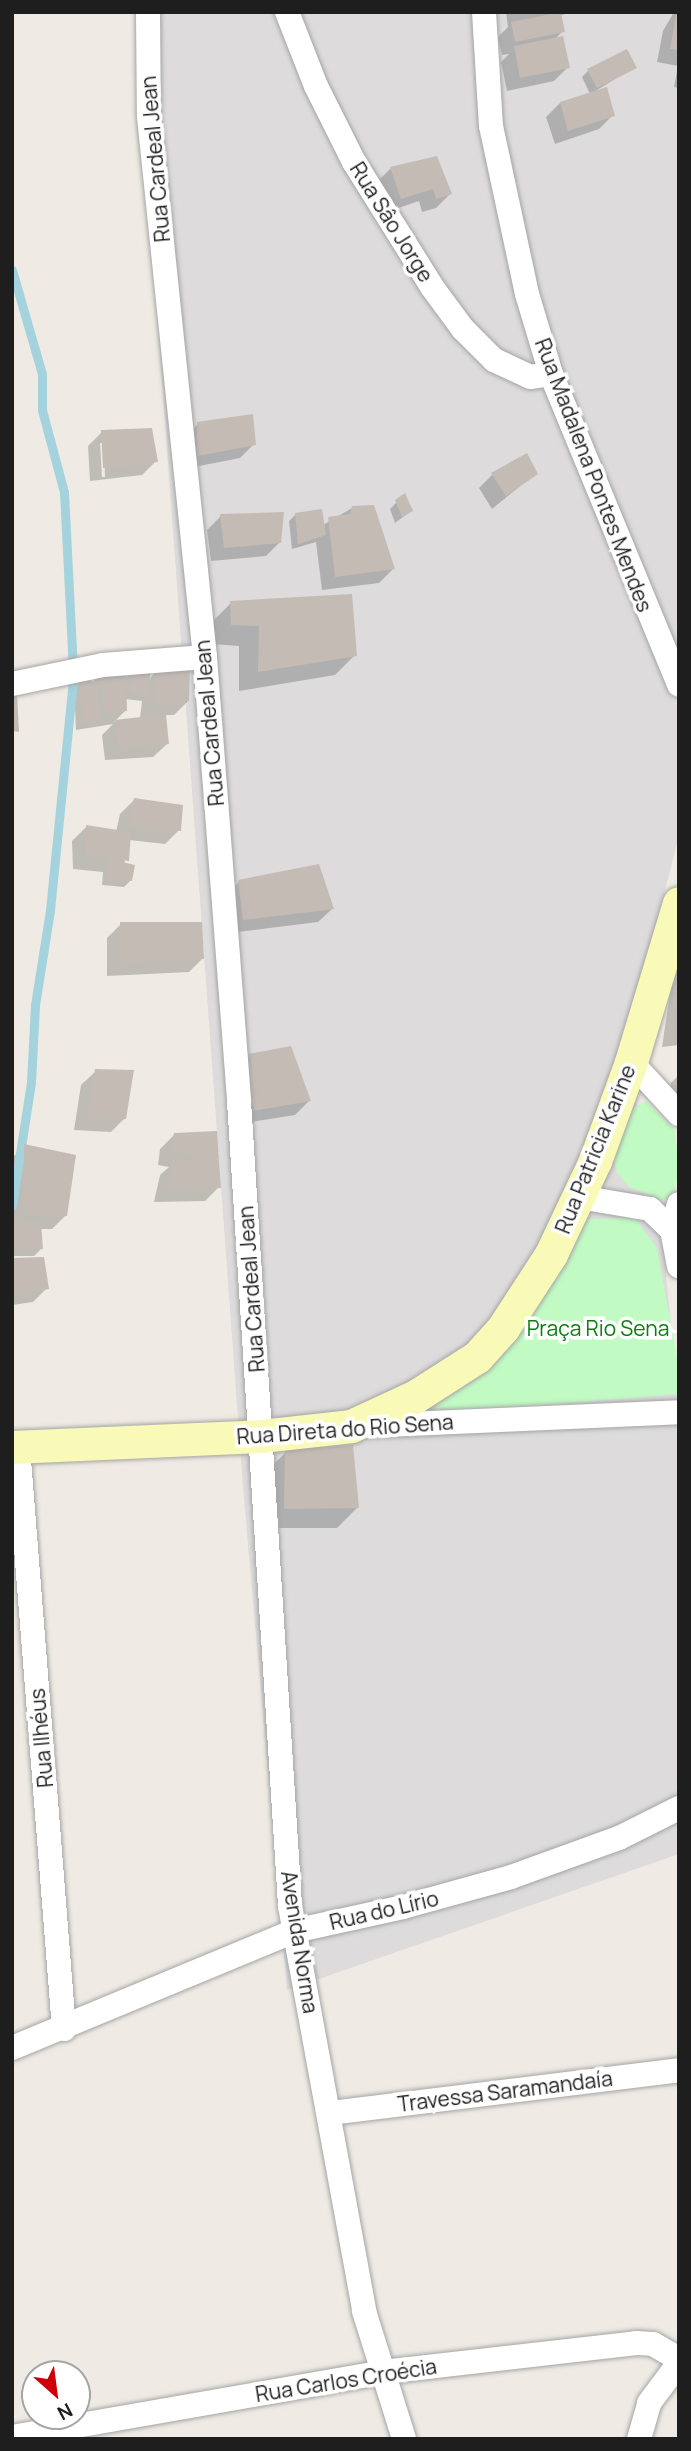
<!DOCTYPE html>
<html>
<head>
<meta charset="utf-8">
<style>
  body { margin:0 }
  #map { position:relative; width:691px; height:2451px; overflow:hidden; background:#efebe4; font-family:Manrope,sans-serif }
  div>[style] { position:absolute }
  [style*='--x'] { left:calc(var(--x)*1px); top:calc(var(--y)*1px); width:calc(var(--w)*1px); rotate:calc(var(--a)*1deg) }
  .residential>* { inset:0; background:#dddbdb }
  .park>* { inset:0; background:#c1fac3 }
  .shadow>* { inset:0; background:#0003 }
  .stream>* { height:9px; margin:-4.5px; padding:0 4.5px; transform-origin:4.5px; border-radius:4.5px; background:#a4d3dd }
  .building>* { inset:0; background:#c4bbb4 }
  .roads { filter:drop-shadow(0 0 2px #a5a5a5) drop-shadow(0 0 2px #a5a5a5) }
  .minor>* { height:24px; margin:-12px; padding:0 12px; transform-origin:12px; border-radius:12px; background:#fff }
  .secondary>* { height:33px; margin:-16.5px; padding:0 16.5px; transform-origin:16.5px; border-radius:16.5px; background:#fafab8 }
  span { translate:-50% -50%; white-space:nowrap; text-align:center; line-height:1.15; -webkit-text-stroke:7px #fff; paint-order:stroke }
  .street-label { font-size:21px; color:#1e1e1e }
  .park-label { font-size:21px; color:#0b7e0f }
  .frame { position:absolute; inset:0; border:14px solid #1e1e1e; pointer-events:none }
  .north { position:absolute; left:21px; top:2360px; width:70px; height:70px; box-sizing:border-box; background:#fff; border:2px solid #a5a5a5; border-radius:50%; rotate:152deg; font-size:19px; font-weight:700; line-height:28px; text-align:center; color:#1e1e1e }
  .north::after { content:''; display:block; margin:auto; width:24px; height:32px; background:#cd0009; clip-path:polygon(50% 0,100% 100%,50% 72%,0 100%) }
</style>
</head>
<body>
<div id="map">
  <div class="residential">
    <div style="clip-path:polygon(141px 12px,679px 12px,679px 836px,622px 1057px,656px 1166px,679px 1414px,679px 1854px,287px 1990px,243px 1487px,137px 40px)"></div>
  </div>
  <div class="park">
    <div style="clip-path:polygon(646px 1101px,675px 1130px,679px 1169px,672px 1204px,629px 1187px,617px 1173px,612px 1149px,628px 1111px)"></div>
    <div style="clip-path:polygon(635px 1218px,657px 1248px,679px 1368px,679px 1394px,436px 1414px,437px 1396px,587px 1219px)"></div>
  </div>
  <div class="shadow">
    <div style="clip-path:polygon(506px 12px,569px 12px,560px 16px,563px 31px,555px 39px,568px 67px,554px 81px,507px 91px,501px 62px,509px 54px,502px 55px,498px 37px,508px 27px)"></div>
    <div style="clip-path:polygon(674px 12px,679px 12px,679px 88px,674px 87px,678px 66px,657px 62px,663px 31px)"></div>
    <div style="clip-path:polygon(635px 67px,597px 90px,613px 115px,599px 129px,555px 144px,546px 117px,560px 103px,590px 94px,582px 77px,588px 71px)"></div>
    <div style="clip-path:polygon(391px 168px,450px 194px,436px 208px,422px 212px,419px 201px,387px 212px,377px 182px)"></div>
    <div style="clip-path:polygon(198px 424px,254px 444px,240px 458px,184px 469px,184px 438px)"></div>
    <div style="clip-path:polygon(evenodd,102px 432px,156px 461px,142px 475px,90px 481px,88px 446px,102px 432px,100px 443px,104px 443px,105px 477px,102px 477px,100px 443px)"></div>
    <div style="clip-path:polygon(536px 473px,492px 509px,479px 488px,493px 474px)"></div>
    <div style="clip-path:polygon(397px 502px,411px 511px,395px 523px,390px 509px)"></div>
    <div style="clip-path:polygon(352px 508px,393px 569px,379px 583px,322px 590px,316px 542px,292px 549px,289px 521px,296px 514px,323px 525px)"></div>
    <div style="clip-path:polygon(221px 516px,280px 542px,266px 556px,211px 561px,207px 530px)"></div>
    <div style="clip-path:polygon(231px 603px,355px 655px,335px 675px,239px 691px,239px 646px,212px 644px,211px 623px)"></div>
    <div style="clip-path:polygon(evenodd,158px 670px,188px 701px,174px 715px,164px 715px,167px 744px,153px 757px,105px 760px,102px 735px,113px 724px,76px 730px,74px 684px,80px 678px,92px 683px,103px 671px,125px 679px,132px 671px,148px 680px,158px 670px,125px 699px,142px 701px,140px 718px,114px 722px,125px 711px,125px 699px)"></div>
    <div style="clip-path:polygon(134px 800px,179px 830px,165px 844px,129px 840px,124px 864px,131px 880px,124px 887px,102px 885px,103px 872px,73px 869px,72px 841px,86px 827px,116px 832px,120px 814px)"></div>
    <div style="clip-path:polygon(239px 882px,332px 909px,318px 922px,230px 933px,225px 896px)"></div>
    <div style="clip-path:polygon(121px 924px,203px 958px,189px 972px,107px 976px,107px 938px)"></div>
    <div style="clip-path:polygon(679px 933px,679px 1045px,662px 1047px)"></div>
    <div style="clip-path:polygon(248px 1056px,309px 1101px,295px 1115px,239px 1124px,234px 1070px)"></div>
    <div style="clip-path:polygon(96px 1071px,125px 1118px,111px 1132px,74px 1130px,81px 1085px)"></div>
    <div style="clip-path:polygon(679px 1075px,679px 1113px,670px 1084px)"></div>
    <div style="clip-path:polygon(215px 1133px,219px 1187px,205px 1201px,154px 1202px,160px 1175px,169px 1167px,158px 1165px,160px 1149px,174px 1135px)"></div>
    <div style="clip-path:polygon(24px 1146px,66px 1215px,52px 1229px,40px 1229px,41px 1249px,34px 1256px,12px 1256px,12px 1158px)"></div>
    <div style="clip-path:polygon(12px 1260px,47px 1288px,33px 1302px,12px 1305px)"></div>
    <div style="clip-path:polygon(286px 1452px,357px 1508px,337px 1528px,265px 1528px,266px 1472px)"></div>
  </div>
  <div class="stream">
    <div style="--x:12;--y:270;--w:108;--a:73.9"></div>
    <div style="--x:42;--y:374;--w:36;--a:90"></div>
    <div style="--x:42;--y:410;--w:85;--a:75"></div>
    <div style="--x:64;--y:492;--w:178;--a:87.1"></div>
    <div style="--x:12;--y:1205;--w:124;--a:-81.2"></div>
    <div style="--x:31;--y:1082;--w:77;--a:-87"></div>
    <div style="--x:35;--y:1005;--w:96;--a:-81"></div>
    <div style="--x:50;--y:910;--w:232;--a:-84.3"></div>
  </div>
  <div class="building">
    <div style="clip-path:polygon(561px 12px,565px 32px,515px 42px,511px 22px)"></div>
    <div style="clip-path:polygon(676px 15px,679px 16px,679px 50px,670px 49px)"></div>
    <div style="clip-path:polygon(563px 36px,570px 68px,520px 78px,514px 46px)"></div>
    <div style="clip-path:polygon(627px 49px,637px 68px,597px 88px,587px 69px)"></div>
    <div style="clip-path:polygon(607px 87px,615px 116px,568px 131px,560px 102px)"></div>
    <div style="clip-path:polygon(437px 156px,452px 194px,436px 199px,433px 189px,401px 199px,390px 167px)"></div>
    <div style="clip-path:polygon(253px 414px,256px 445px,197px 456px,197px 422px)"></div>
    <div style="clip-path:polygon(152px 428px,158px 462px,103px 468px,101px 430px)"></div>
    <div style="clip-path:polygon(527px 453px,538px 474px,506px 496px,491px 473px)"></div>
    <div style="clip-path:polygon(405px 493px,413px 511px,402px 517px,395px 500px)"></div>
    <div style="clip-path:polygon(374px 505px,395px 569px,335px 577px,328px 517px,350px 514px,352px 506px)"></div>
    <div style="clip-path:polygon(322px 509px,326px 535px,298px 544px,295px 513px)"></div>
    <div style="clip-path:polygon(284px 512px,281px 543px,224px 548px,220px 514px)"></div>
    <div style="clip-path:polygon(352px 594px,357px 656px,258px 672px,259px 626px,231px 625px,230px 601px)"></div>
    <div style="clip-path:polygon(190px 663px,189px 701px,154px 702px,157px 669px)"></div>
    <div style="clip-path:polygon(126px 668px,127px 711px,103px 714px,103px 669px)"></div>
    <div style="clip-path:polygon(151px 668px,148px 694px,130px 693px,132px 669px)"></div>
    <div style="clip-path:polygon(80px 676px,98px 684px,100px 719px,82px 724px)"></div>
    <div style="clip-path:polygon(12px 693px,17px 693px,19px 732px,12px 731px)"></div>
    <div style="clip-path:polygon(166px 714px,169px 744px,119px 747px,115px 720px)"></div>
    <div style="clip-path:polygon(134px 798px,183px 805px,181px 831px,128px 826px)"></div>
    <div style="clip-path:polygon(86px 825px,131px 832px,129px 861px,86px 855px)"></div>
    <div style="clip-path:polygon(109px 859px,135px 865px,132px 881px,108px 879px)"></div>
    <div style="clip-path:polygon(319px 864px,334px 909px,243px 920px,238px 880px)"></div>
    <div style="clip-path:polygon(120px 922px,202px 922px,204px 959px,120px 963px)"></div>
    <div style="clip-path:polygon(291px 1046px,311px 1101px,253px 1111px,248px 1054px)"></div>
    <div style="clip-path:polygon(95px 1069px,134px 1070px,126px 1119px,87px 1116px)"></div>
    <div style="clip-path:polygon(217px 1131px,219px 1160px,171px 1151px,174px 1133px)"></div>
    <div style="clip-path:polygon(24px 1144px,76px 1155px,67px 1216px,23px 1215px)"></div>
    <div style="clip-path:polygon(173px 1160px,219px 1160px,221px 1188px,167px 1189px)"></div>
    <div style="clip-path:polygon(14px 1221px,41px 1222px,43px 1249px,13px 1250px)"></div>
    <div style="clip-path:polygon(44px 1257px,49px 1289px,13px 1294px,12px 1258px)"></div>
    <div style="clip-path:polygon(353px 1445px,359px 1508px,284px 1509px,285px 1450px)"></div>
  </div>
  <div class="roads">
    <div class="minor">
      <div style="--x:148;--y:12;--w:105;--a:89.5"></div>
      <div style="--x:149;--y:117;--w:543;--a:84.08"></div>
      <div style="--x:205;--y:657;--w:445;--a:85.6"></div>
      <div style="--x:239;--y:1101;--w:807;--a:86.37"></div>
      <div style="--x:290;--y:1906;--w:412;--a:79.6"></div>
      <div style="--x:364;--y:2311;--w:134;--a:72.6"></div>
      <div style="--x:287;--y:12;--w:79;--a:68.6"></div>
      <div style="--x:316;--y:86;--w:85;--a:63.4"></div>
      <div style="--x:354;--y:162;--w:147;--a:58"></div>
      <div style="--x:432;--y:287;--w:52;--a:53.6"></div>
      <div style="--x:463;--y:329;--w:44;--a:45"></div>
      <div style="--x:494;--y:360;--w:40;--a:25"></div>
      <div style="--x:530;--y:377;--w:21;--a:-8"></div>
      <div style="--x:484;--y:12;--w:114;--a:86.5"></div>
      <div style="--x:491;--y:126;--w:172;--a:77.9"></div>
      <div style="--x:527;--y:294;--w:84;--a:73.3"></div>
      <div style="--x:551;--y:374;--w:336;--a:67.6"></div>
      <div style="--x:12;--y:684;--w:93;--a:-11.8"></div>
      <div style="--x:103;--y:665;--w:102;--a:-4.5"></div>
      <div style="--x:631;--y:1062;--w:71;--a:47.3"></div>
      <div style="--x:579;--y:1197;--w:72;--a:9.6"></div>
      <div style="--x:650;--y:1209;--w:30;--a:44"></div>
      <div style="--x:672;--y:1230;--w:37;--a:79"></div>
      <div style="--x:672;--y:1230;--w:27;--a:-75"></div>
      <div style="--x:362;--y:1426;--w:317;--a:-2.5"></div>
      <div style="--x:18;--y:1447;--w:584;--a:85.48"></div>
      <div style="--x:12;--y:2048;--w:305;--a:-22.5"></div>
      <div style="--x:294;--y:1931;--w:112;--a:-12.4"></div>
      <div style="--x:403;--y:1907;--w:112;--a:-15.5"></div>
      <div style="--x:511;--y:1877;--w:115;--a:-19.9"></div>
      <div style="--x:619;--y:1838;--w:67;--a:-26.6"></div>
      <div style="--x:331;--y:2113;--w:351;--a:-7"></div>
      <div style="--x:12;--y:2437;--w:377;--a:-9.9"></div>
      <div style="--x:383;--y:2372;--w:255;--a:-6.5"></div>
      <div style="--x:636;--y:2343;--w:17;--a:3"></div>
      <div style="--x:653;--y:2344;--w:30;--a:30"></div>
      <div style="--x:639;--y:2439;--w:37;--a:-74"></div>
      <div style="--x:649;--y:2403;--w:50;--a:-53.1"></div>
    </div>
    <div class="secondary">
      <div style="--x:12;--y:1447;--w:249;--a:-2.5"></div>
      <div style="--x:261;--y:1436;--w:91;--a:-6.3"></div>
      <div style="--x:351;--y:1426;--w:72;--a:-24.8"></div>
      <div style="--x:416;--y:1396;--w:72;--a:-32.6"></div>
      <div style="--x:477;--y:1357;--w:39;--a:-48"></div>
      <div style="--x:503;--y:1328;--w:88;--a:-57"></div>
      <div style="--x:551;--y:1254;--w:103;--a:-64.7"></div>
      <div style="--x:595;--y:1161;--w:105;--a:-70"></div>
      <div style="--x:631;--y:1062;--w:166;--a:-73.2"></div>
    </div>
  </div>
  <div class="street-label">
    <span style="left:155px;top:159px;rotate:-95deg">Rua Cardeal Jean</span>
    <span style="left:392px;top:222px;rotate:58deg">Rua Sâo Jorge</span>
    <span style="left:594px;top:475px;rotate:69deg">Rua Madalena Pontes Mendes</span>
    <span style="left:209px;top:723px;rotate:-95deg">Rua Cardeal Jean</span>
    <span style="left:595px;top:1149px;rotate:-68deg">Rua Patricia Karine</span>
    <span style="left:251px;top:1289px;rotate:-94deg">Rua Cardeal Jean</span>
    <span style="left:345px;top:1429px;rotate:-4deg">Rua Direta do Rio Sena</span>
    <span style="left:41px;top:1738px;rotate:-95deg">Rua Ilhéus</span>
    <span style="left:384px;top:1910px;rotate:-13deg">Rua do Lírio</span>
    <span style="left:300px;top:1942px;rotate:81deg">Avenida Norma</span>
    <span style="left:505px;top:2091px;rotate:-7deg">Travessa Saramandaía</span>
    <span style="left:346px;top:2380px;rotate:-9deg">Rua Carlos Croécia</span>
  </div>
  <div class="park-label">
    <span style="left:598px;top:1328px">Praça Rio Sena</span>
  </div>
  <div class="frame"></div>
  <div class="north">N</div>
</div>
</body>
</html>
